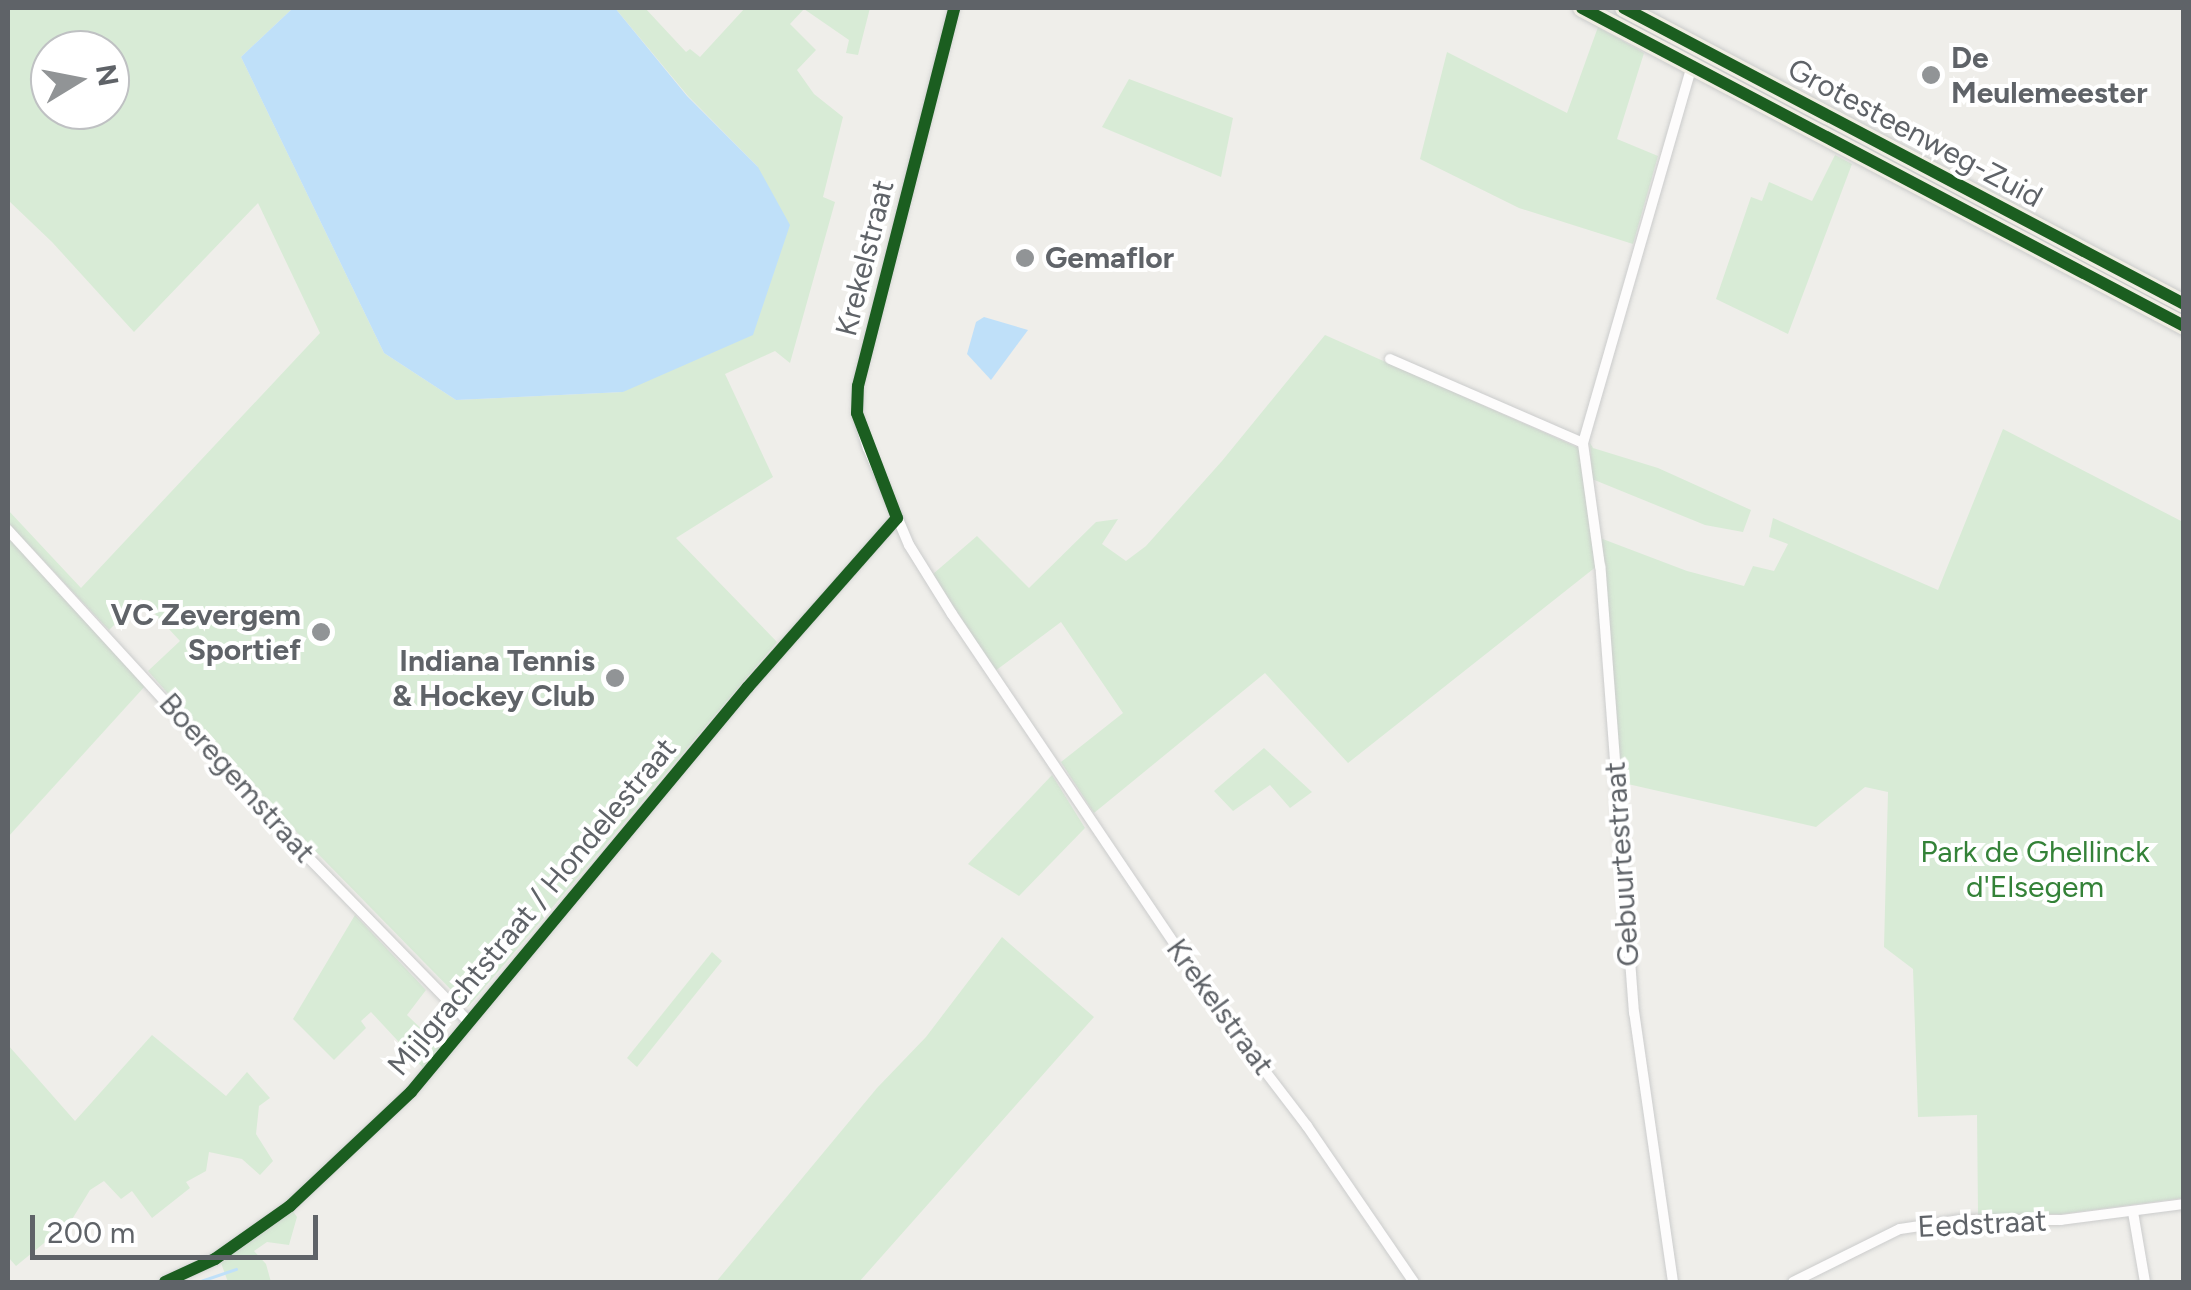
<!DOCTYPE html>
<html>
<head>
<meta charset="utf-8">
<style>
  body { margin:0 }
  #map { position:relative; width:2191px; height:1290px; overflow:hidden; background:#efeeea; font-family:Figtree,sans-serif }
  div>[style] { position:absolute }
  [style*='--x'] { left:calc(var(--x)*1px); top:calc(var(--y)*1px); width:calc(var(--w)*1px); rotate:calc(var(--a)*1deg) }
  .green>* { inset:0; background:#d8ebd6 }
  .water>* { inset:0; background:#bfe0f9 }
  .stream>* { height:2.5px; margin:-1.25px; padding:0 1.25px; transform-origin:1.25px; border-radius:1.25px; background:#bfe0f9 }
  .roads { filter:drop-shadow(0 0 2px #cbcccc) drop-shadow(0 0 2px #cbcccc) }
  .street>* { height:10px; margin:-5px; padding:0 5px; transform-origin:5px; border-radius:5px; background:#fdfcfc }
  .highway>* { height:18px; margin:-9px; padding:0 9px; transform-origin:9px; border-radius:9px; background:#f0ede3 }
  .cycleway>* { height:12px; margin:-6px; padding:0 6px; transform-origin:6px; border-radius:6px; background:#1b5e20 }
  .dots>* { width:28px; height:28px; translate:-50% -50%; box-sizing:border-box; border:5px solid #fff; border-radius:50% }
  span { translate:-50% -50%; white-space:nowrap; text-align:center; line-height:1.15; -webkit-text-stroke:8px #fff; paint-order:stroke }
  .poi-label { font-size:30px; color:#5f6368; font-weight:700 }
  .left { translate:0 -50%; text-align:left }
  .right { translate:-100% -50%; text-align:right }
  .street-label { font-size:30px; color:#5f6368 }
  .park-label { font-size:30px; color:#348238 }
  .frame { position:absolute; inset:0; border:10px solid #5f6368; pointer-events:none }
  .north { position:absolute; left:30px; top:30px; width:100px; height:100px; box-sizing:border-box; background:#fff; border:2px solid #bfc1c3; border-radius:50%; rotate:80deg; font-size:28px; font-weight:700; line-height:40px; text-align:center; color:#5f6368 }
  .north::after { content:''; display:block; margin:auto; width:35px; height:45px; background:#919496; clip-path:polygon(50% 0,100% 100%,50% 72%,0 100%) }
  .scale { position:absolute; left:30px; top:1215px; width:288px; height:45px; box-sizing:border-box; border:5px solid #5f6368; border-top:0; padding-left:12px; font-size:30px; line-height:35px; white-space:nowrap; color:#5f6368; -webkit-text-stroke:8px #fff; paint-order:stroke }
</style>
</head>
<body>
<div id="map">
  <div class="green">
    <div style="clip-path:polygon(evenodd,8px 8px,293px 8px,241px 57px,384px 353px,456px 400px,623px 392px,758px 167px,688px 96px,615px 8px,645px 8px,686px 52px,690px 49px,700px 57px,745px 8px,870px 8px,858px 55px,846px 53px,849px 40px,804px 9px,790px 24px,816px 50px,797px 70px,814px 94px,843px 117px,823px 197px,835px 202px,790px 363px,775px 351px,725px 374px,773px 477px,676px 538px,777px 642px,468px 1007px,233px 767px,148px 671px,180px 641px,141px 599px,109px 630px,8px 523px,8px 510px,81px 588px,320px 333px,258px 203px,134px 332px,52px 242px,8px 200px,8px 8px,50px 50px,110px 50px,110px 110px,50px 110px,50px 50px)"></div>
    <div style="clip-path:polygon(1598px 27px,1644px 53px,1617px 139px,1658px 156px,1633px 244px,1519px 208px,1420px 159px,1447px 52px,1567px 113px)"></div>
    <div style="clip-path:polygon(1129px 79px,1233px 118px,1221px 177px,1102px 127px)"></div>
    <div style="clip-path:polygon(1835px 155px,1852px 164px,1788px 334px,1716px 299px,1751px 197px,1762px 201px,1769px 182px,1812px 201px)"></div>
    <div style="clip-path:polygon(1325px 335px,1581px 449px,1597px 566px,1348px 763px,1265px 673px,1094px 813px,1061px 762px,1123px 713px,1061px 622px,995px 671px,933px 574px,977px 536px,1029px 588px,1096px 522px,1118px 519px,1102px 544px,1126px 561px,1146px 546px,1222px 461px)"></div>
    <div style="clip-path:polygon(2003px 429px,2183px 522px,2183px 1198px,2061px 1214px,1978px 1214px,1977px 1115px,1918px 1117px,1913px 969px,1884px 947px,1888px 792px,1865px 787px,1816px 827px,1619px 782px,1600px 538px,1687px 571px,1744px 586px,1753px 566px,1774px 571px,1788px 544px,1769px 537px,1773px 518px,1938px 590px)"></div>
    <div style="clip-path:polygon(1590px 443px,1593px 448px,1658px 468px,1751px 510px,1743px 532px,1705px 525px,1592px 479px)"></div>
    <div style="clip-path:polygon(8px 537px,146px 685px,8px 837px)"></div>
    <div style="clip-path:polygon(1264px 748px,1312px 792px,1290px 808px,1270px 785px,1233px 811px,1214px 791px)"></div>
    <div style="clip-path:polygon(1052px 775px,1085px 828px,1019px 896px,968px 864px)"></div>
    <div style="clip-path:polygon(355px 915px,426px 990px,407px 1015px,441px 1048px,423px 1068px,371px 1012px,361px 1021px,366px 1028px,334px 1060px,293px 1019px)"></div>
    <div style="clip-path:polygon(1002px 937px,1094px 1017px,859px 1282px,716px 1282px,877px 1088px,926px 1037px)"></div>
    <div style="clip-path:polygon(712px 952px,722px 961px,637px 1067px,627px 1058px)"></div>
    <div style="clip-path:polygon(152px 1035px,226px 1096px,247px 1072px,270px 1098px,259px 1106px,256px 1134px,273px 1161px,260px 1175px,242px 1159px,209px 1152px,206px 1171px,186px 1182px,190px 1188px,152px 1218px,132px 1191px,121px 1199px,104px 1181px,90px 1190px,71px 1221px,16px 1266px,8px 1257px,8px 1045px,75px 1121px)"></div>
    <div style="clip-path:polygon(293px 1211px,297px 1217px,289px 1245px,267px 1242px,254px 1251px,266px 1264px,271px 1282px,228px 1282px,221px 1263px)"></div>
  </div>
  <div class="water">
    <div style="clip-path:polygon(293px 8px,615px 8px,687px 96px,758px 167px,790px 225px,753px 335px,623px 392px,456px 400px,384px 353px,241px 57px)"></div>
    <div style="clip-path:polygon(984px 317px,1028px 330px,991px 380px,967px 354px,976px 322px)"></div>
  </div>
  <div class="stream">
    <div style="--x:198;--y:1282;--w:40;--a:-18.9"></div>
  </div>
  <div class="roads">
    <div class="street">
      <div style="--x:954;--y:8;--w:390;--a:104.3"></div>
      <div style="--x:858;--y:386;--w:27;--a:92"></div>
      <div style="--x:857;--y:413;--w:37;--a:73"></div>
      <div style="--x:868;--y:448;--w:105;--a:67.1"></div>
      <div style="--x:909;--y:545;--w:81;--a:58.1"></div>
      <div style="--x:952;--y:614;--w:495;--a:56"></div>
      <div style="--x:1229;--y:1024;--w:128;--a:52.6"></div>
      <div style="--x:1307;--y:1126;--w:189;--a:55.6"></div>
      <div style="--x:1390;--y:359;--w:210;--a:23.5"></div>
      <div style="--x:8;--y:530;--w:438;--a:47.5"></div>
      <div style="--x:304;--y:853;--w:236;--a:45.7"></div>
      <div style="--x:2133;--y:1212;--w:71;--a:80.3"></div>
      <div style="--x:165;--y:1282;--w:55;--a:-24.7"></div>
      <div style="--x:215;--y:1259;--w:92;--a:-35.2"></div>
      <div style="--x:290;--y:1206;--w:166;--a:-43.3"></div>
      <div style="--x:411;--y:1092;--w:527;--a:-50.24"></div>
      <div style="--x:748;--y:687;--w:225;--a:-48.6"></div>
      <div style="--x:1673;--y:1282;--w:272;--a:-98.2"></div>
      <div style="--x:1634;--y:1013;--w:448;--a:-94.3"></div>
      <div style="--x:1600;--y:566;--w:124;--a:-97.9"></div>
      <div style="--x:1583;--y:443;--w:392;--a:-73.9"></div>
      <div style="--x:1793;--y:1282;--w:119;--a:-26.4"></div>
      <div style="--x:1900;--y:1229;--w:61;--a:-8.5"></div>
      <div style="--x:1960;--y:1220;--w:101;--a:0"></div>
      <div style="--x:2061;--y:1220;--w:124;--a:-7.4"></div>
    </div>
    <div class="highway">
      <div style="--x:1582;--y:8;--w:681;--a:27.84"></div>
      <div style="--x:1624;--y:8;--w:633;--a:27.86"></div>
    </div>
  </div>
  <div class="cycleway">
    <div style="--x:1582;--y:8;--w:681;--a:27.84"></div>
    <div style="--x:1624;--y:8;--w:633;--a:27.86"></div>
    <div style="--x:165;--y:1282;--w:55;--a:-24.7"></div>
    <div style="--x:215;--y:1259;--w:92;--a:-35.2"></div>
    <div style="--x:290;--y:1206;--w:166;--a:-43.3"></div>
    <div style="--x:411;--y:1092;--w:527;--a:-50.24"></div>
    <div style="--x:748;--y:687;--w:225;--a:-48.6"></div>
    <div style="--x:897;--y:518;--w:112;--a:-110.9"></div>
    <div style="--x:857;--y:413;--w:27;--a:-88"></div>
    <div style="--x:858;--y:386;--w:390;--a:-75.7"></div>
  </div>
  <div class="dots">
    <div style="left:1931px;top:75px;background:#919496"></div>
    <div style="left:1025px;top:258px;background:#919496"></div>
    <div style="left:321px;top:632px;background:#919496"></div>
    <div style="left:615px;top:678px;background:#919496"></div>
  </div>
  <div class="poi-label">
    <span class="left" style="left:1951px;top:75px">De<br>Meulemeester</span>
    <span class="left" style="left:1045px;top:258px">Gemaflor</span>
    <span class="right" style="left:301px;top:632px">VC Zevergem<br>Sportief</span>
    <span class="right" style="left:595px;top:678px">Indiana Tennis<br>&amp; Hockey Club</span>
  </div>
  <div class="street-label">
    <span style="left:1915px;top:133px;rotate:28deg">Grotesteenweg-Zuid</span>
    <span style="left:865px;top:258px;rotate:-76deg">Krekelstraat</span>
    <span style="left:237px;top:778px;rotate:48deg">Boeregemstraat</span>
    <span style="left:1622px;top:864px;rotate:-94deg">Gebuurtestraat</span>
    <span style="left:532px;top:907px;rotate:-50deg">Mijlgrachtstraat / Hondelestraat</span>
    <span style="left:1220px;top:1007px;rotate:54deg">Krekelstraat</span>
    <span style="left:1982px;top:1224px;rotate:-3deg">Eedstraat</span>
  </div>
  <div class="park-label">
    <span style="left:2035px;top:869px">Park de Ghellinck<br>d'Elsegem</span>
  </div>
  <div class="frame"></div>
  <div class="north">N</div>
  <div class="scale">200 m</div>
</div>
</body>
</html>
